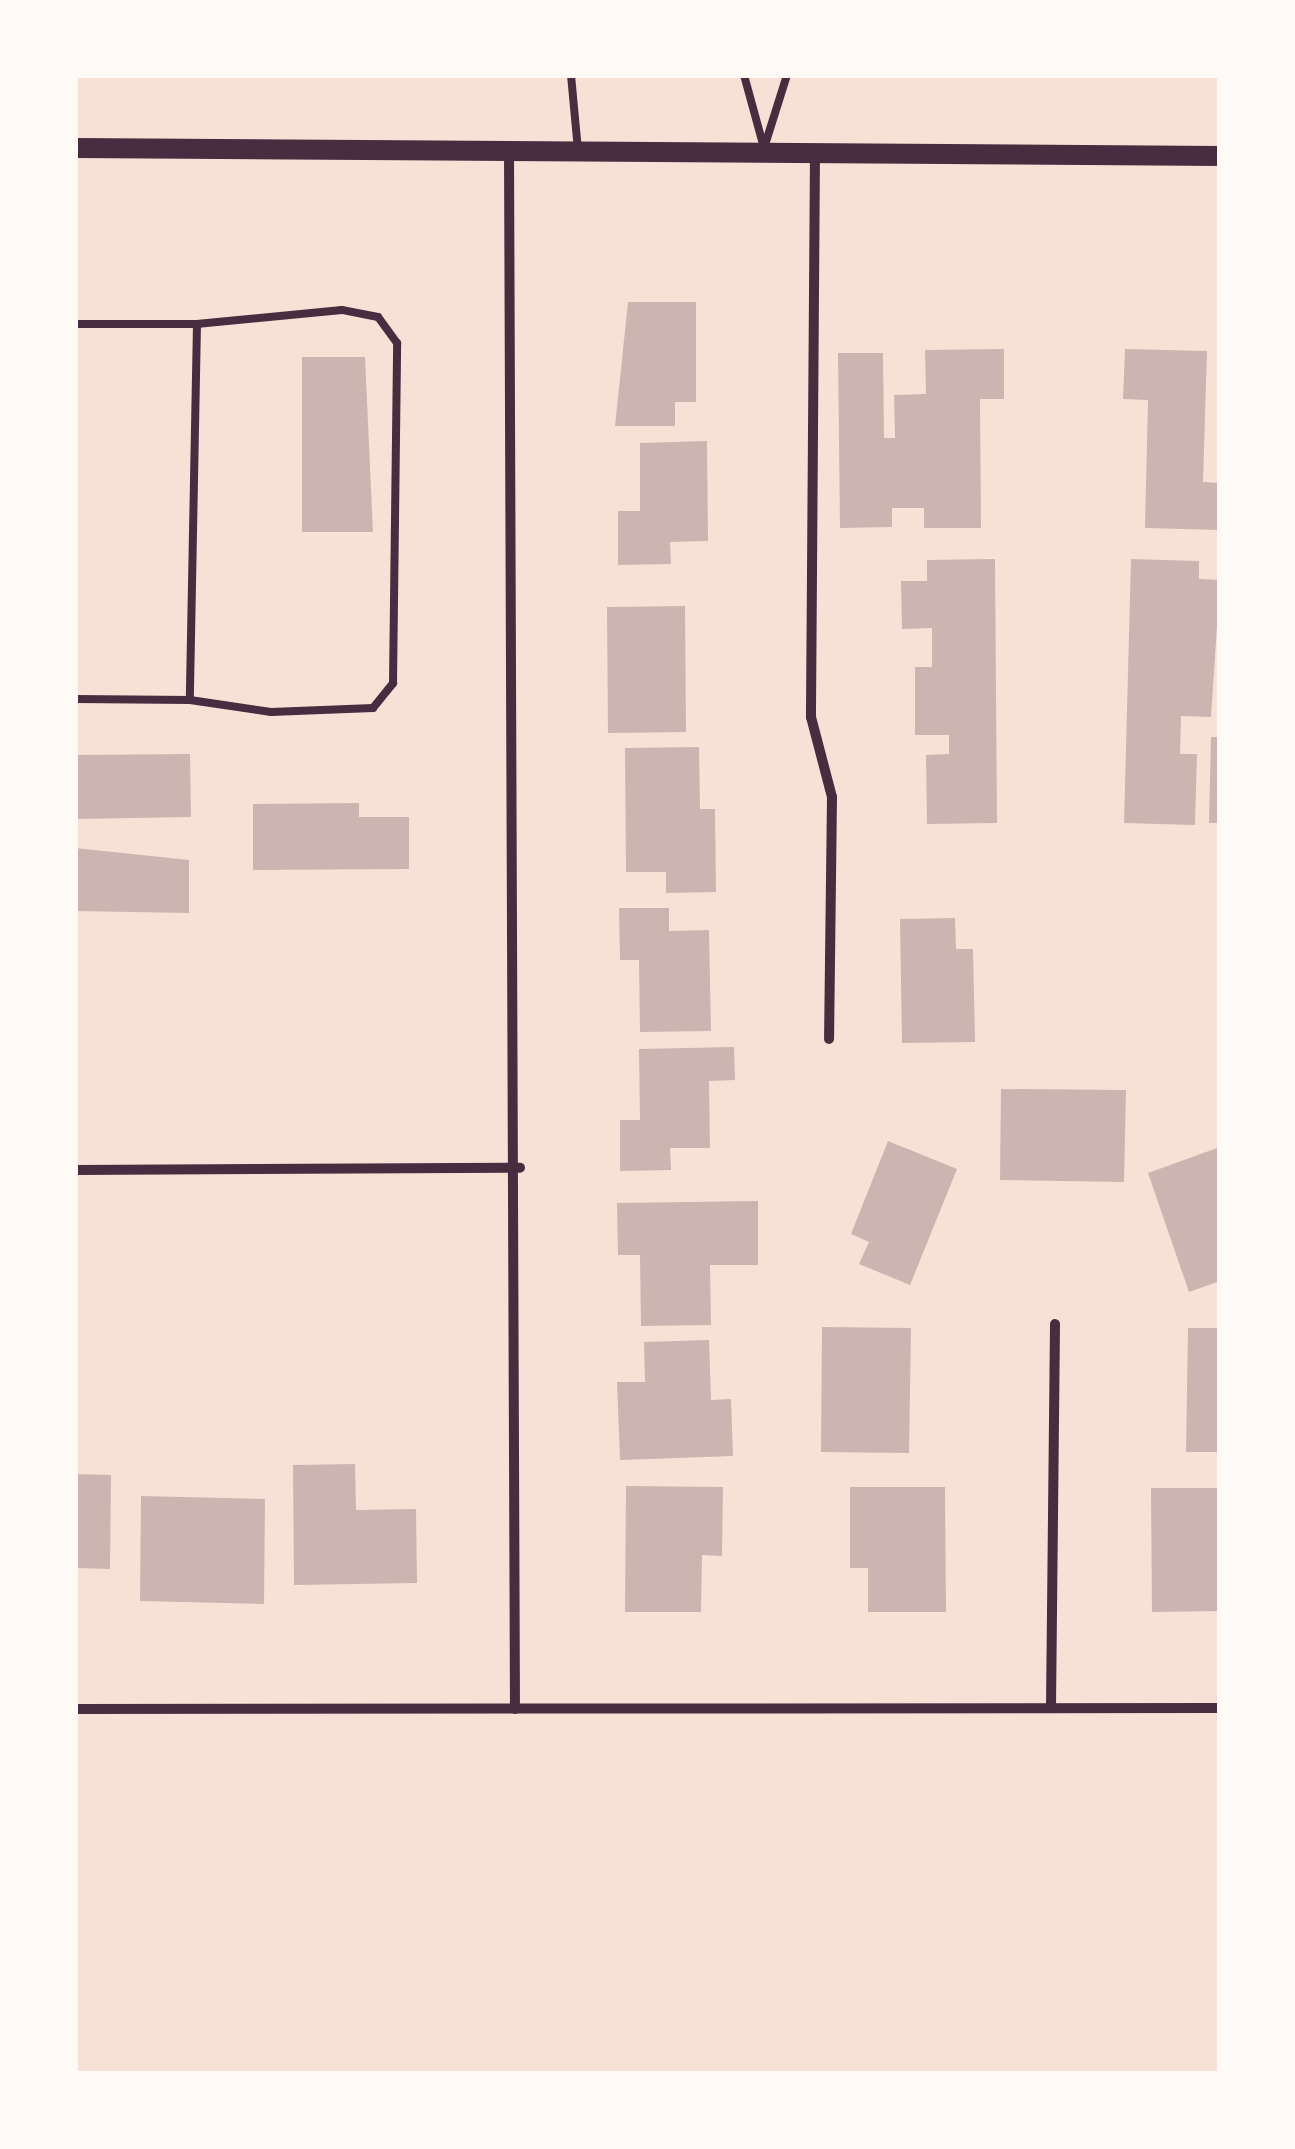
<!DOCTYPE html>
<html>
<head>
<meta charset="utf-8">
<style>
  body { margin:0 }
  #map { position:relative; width:1295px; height:2149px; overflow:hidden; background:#f7e1d7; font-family:Ubuntu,sans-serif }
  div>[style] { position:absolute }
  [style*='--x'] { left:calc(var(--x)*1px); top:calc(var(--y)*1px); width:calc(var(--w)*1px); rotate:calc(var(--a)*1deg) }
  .building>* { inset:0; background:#ccb4b1 }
  .service>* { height:8px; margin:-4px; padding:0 4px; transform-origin:4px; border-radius:4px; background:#4a2c40 }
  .minor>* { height:10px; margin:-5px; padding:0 5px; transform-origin:5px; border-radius:5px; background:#4a2c40 }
  .secondary>* { height:20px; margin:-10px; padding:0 10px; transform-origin:10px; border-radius:10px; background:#4a2c40 }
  span { translate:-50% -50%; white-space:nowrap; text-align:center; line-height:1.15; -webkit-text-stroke:8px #fffaf5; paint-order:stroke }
  .frame { position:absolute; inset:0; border:78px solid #fffaf5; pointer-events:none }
</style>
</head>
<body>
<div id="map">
  <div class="building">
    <div style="clip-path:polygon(628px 302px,696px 302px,696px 402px,675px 402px,675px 426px,615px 426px)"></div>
    <div style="clip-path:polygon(1004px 349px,1004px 399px,980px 399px,981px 528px,924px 528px,924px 508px,892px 508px,892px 527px,840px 528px,838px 353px,883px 353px,884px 438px,895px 438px,894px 395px,926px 394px,925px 350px)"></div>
    <div style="clip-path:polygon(1125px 349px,1207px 351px,1203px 482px,1220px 483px,1220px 530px,1145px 528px,1148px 400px,1123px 399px)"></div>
    <div style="clip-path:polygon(302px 357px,365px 357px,373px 532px,302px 532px)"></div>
    <div style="clip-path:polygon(707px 441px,708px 541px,670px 542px,671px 564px,618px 565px,618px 511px,640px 511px,640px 443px)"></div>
    <div style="clip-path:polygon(995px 559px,997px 823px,927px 824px,926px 755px,949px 754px,949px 735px,915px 735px,915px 667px,932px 667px,932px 628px,902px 629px,901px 581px,927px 581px,927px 560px)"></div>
    <div style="clip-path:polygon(1131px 559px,1199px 561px,1199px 579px,1220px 580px,1211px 717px,1181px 716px,1180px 754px,1197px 754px,1195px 825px,1124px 823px)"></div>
    <div style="clip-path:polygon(685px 606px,686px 732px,608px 733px,607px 607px)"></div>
    <div style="clip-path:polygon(1211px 737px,1220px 737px,1220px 823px,1209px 823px)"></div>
    <div style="clip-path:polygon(699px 747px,700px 809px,715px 809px,716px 892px,666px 893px,666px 872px,626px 872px,625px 748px)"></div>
    <div style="clip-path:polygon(190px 754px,191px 817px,75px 819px,75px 755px)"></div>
    <div style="clip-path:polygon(359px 803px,359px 817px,409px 817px,409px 869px,253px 870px,253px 804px)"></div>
    <div style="clip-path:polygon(75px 848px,189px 860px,189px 913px,75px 911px)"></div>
    <div style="clip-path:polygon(619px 908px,669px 908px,669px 931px,709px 930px,711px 1031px,640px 1032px,639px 960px,620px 960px)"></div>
    <div style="clip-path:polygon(955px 918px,956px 949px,973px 949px,975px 1042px,902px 1043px,900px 919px)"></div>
    <div style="clip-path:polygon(734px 1047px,735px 1080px,709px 1081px,710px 1148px,670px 1148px,671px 1170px,620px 1171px,620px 1120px,640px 1120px,639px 1049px)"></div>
    <div style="clip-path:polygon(1001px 1089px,1126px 1090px,1124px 1182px,1000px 1180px)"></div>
    <div style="clip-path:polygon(888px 1141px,957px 1169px,910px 1285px,859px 1264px,869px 1242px,851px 1234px)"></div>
    <div style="clip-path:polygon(1220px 1147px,1220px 1281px,1189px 1292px,1148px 1173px)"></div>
    <div style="clip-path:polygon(758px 1201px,758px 1265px,710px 1265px,711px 1325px,641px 1326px,640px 1255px,618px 1255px,617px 1203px)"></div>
    <div style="clip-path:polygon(822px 1327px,911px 1328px,909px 1453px,821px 1452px)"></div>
    <div style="clip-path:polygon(1188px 1328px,1220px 1328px,1220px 1452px,1186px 1452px)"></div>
    <div style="clip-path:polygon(709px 1340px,711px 1400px,731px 1399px,733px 1456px,620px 1460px,617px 1382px,645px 1382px,644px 1342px)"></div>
    <div style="clip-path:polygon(355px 1464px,356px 1510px,416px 1509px,417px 1583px,294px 1585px,293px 1465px)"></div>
    <div style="clip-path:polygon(75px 1474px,111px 1475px,110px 1569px,75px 1568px)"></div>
    <div style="clip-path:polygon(626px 1486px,723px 1487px,722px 1556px,702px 1555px,701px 1612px,625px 1612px)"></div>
    <div style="clip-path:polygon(850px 1487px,945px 1487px,946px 1612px,868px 1612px,868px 1568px,850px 1568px)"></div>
    <div style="clip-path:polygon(1151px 1488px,1220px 1488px,1220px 1611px,1152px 1612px)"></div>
    <div style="clip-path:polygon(141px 1496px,265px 1499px,264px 1604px,140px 1601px)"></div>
  </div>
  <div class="service">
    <div style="--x:571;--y:75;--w:75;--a:84.7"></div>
    <div style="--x:744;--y:75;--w:76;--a:74.7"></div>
    <div style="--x:764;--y:148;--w:77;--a:-72.5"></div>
    <div style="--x:75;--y:324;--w:122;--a:0"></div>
    <div style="--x:197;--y:324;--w:376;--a:91.1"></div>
    <div style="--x:190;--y:700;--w:115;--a:-179.5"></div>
    <div style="--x:190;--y:700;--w:82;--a:8.4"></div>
    <div style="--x:271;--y:712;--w:102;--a:-2.2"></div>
    <div style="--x:373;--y:708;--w:32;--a:-51"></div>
    <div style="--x:393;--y:683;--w:340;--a:-89.3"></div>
    <div style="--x:397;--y:343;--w:32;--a:-126"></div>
    <div style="--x:378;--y:317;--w:37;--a:-169"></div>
    <div style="--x:342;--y:310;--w:146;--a:174.5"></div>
  </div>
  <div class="minor">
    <div style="--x:509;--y:151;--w:1558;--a:89.78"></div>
    <div style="--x:815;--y:152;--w:565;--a:90.41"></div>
    <div style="--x:811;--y:717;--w:83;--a:75.3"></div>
    <div style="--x:832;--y:797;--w:242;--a:90.7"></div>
    <div style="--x:75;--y:1170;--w:445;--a:-0.3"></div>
    <div style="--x:1051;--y:1707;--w:383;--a:-89.4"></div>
    <div style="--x:75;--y:1709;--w:1145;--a:-0.05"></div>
  </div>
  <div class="secondary">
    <div style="--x:75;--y:148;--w:1145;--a:0.4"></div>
  </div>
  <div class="frame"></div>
</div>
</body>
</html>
